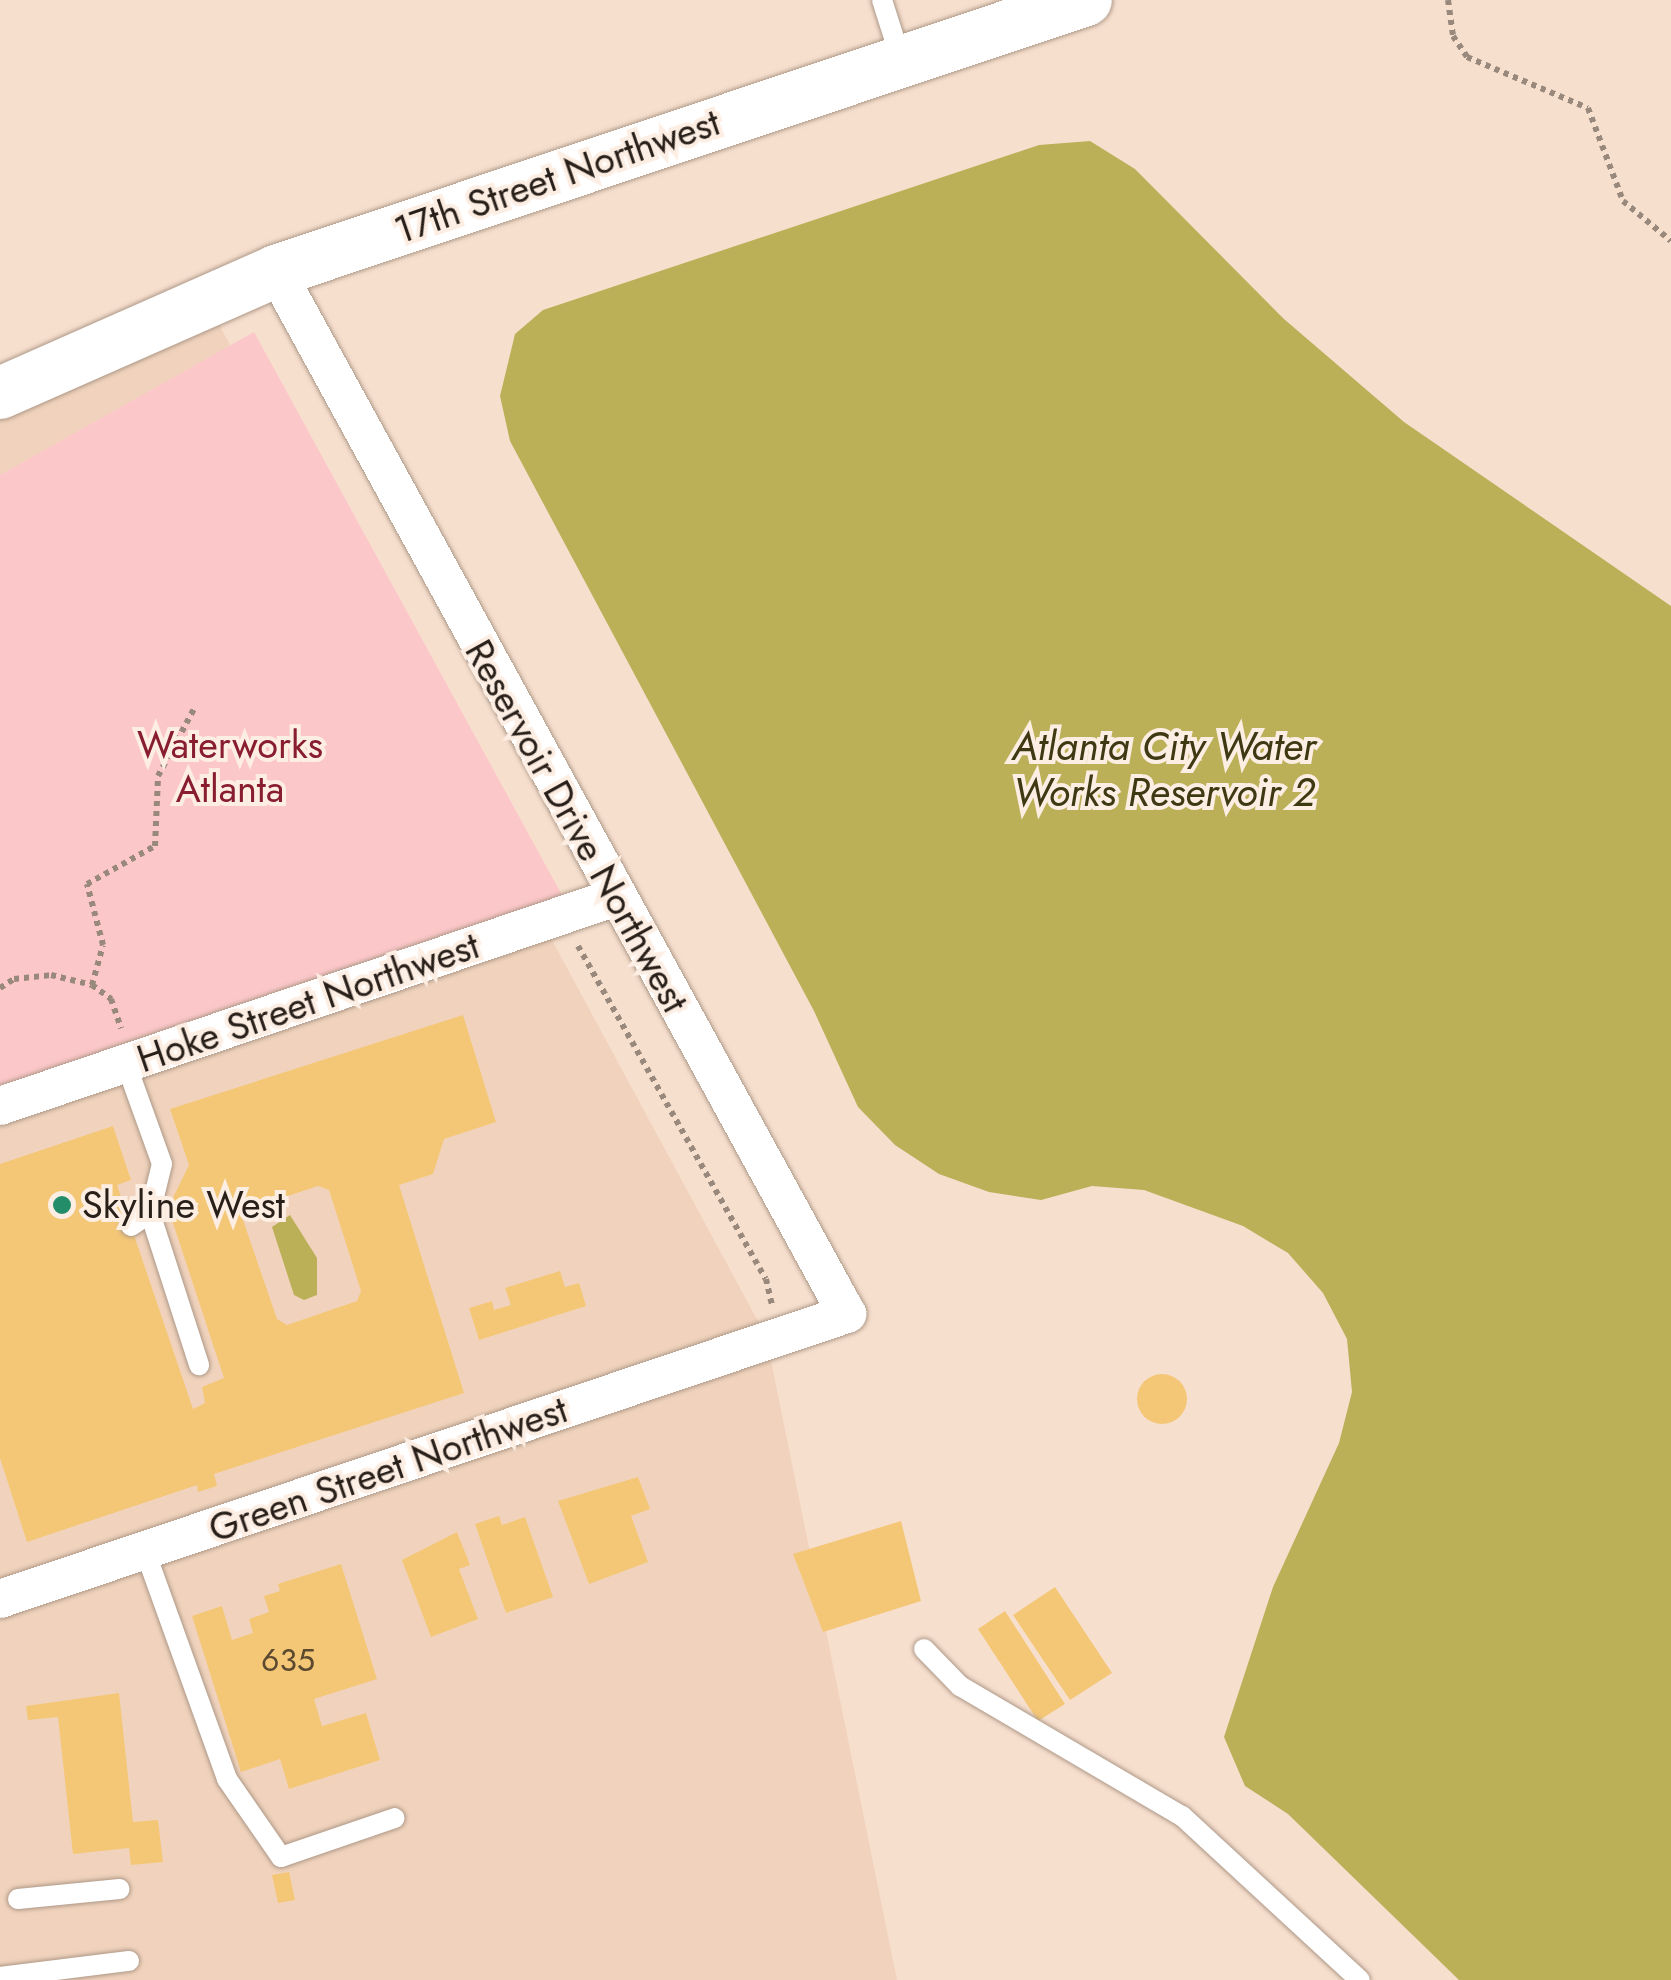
<!DOCTYPE html>
<html>
<head>
<meta charset="utf-8">
<style>
  body { margin:0 }
  #map { position:relative; width:1671px; height:1980px; overflow:hidden; background:#f7dfce; font-family:Jost,sans-serif }
  div>[style] { position:absolute }
  [style*='--x'] { left:calc(var(--x)*1px); top:calc(var(--y)*1px); width:calc(var(--w)*1px); rotate:calc(var(--a)*1deg) }
  .built>* { inset:0; background:#f1d3bd }
  .green>* { inset:0; background:#fcc7c9 }
  .water>* { inset:0; background:#bbb058 }
  .building>* { inset:0; background:#f4c777 }
  .round { border-radius:50% }
  .path>* { height:6px; margin-top:-3px; transform-origin:0; background:repeating-linear-gradient(90deg,#99887c 0 5px,transparent 0 10px) }
  .roads { filter:drop-shadow(0 0 2px #ad9887) drop-shadow(0 0 2px #ad9887) }
  .lane>* { height:20px; margin:-10px; padding:0 10px; transform-origin:10px; border-radius:10px; background:#fff }
  .street>* { height:38px; margin:-19px; padding:0 19px; transform-origin:19px; border-radius:19px; background:#fff }
  .secondary>* { height:52px; margin:-26px; padding:0 26px; transform-origin:26px; border-radius:26px; background:#fff }
  .dots>* { width:28px; height:28px; translate:-50% -50%; box-sizing:border-box; border:5px solid #fdeee4; border-radius:50% }
  span { translate:-50% -50%; white-space:nowrap; text-align:center; line-height:1.15; -webkit-text-stroke:8px #fdeee4; paint-order:stroke }
  .number-label { font-size:32px; color:#5b4930 }
  .number-label span { -webkit-text-stroke-width:0 }
  .street-label { font-size:38px; color:#281f19 }
  .park-label { font-size:38px; color:#881d30 }
  .poi-label { font-size:38px; color:#281f19 }
  .left { translate:0 -50%; text-align:left }
  .water-label { font-size:40px; color:#3e3913; font-style:italic }
</style>
</head>
<body>
<div id="map">
  <div class="built">
    <div style="clip-path:polygon(215px 317px,766px 1336px,897px 1980px,0 1980px,0 394px)"></div>
  </div>
  <div class="green">
    <div style="clip-path:polygon(254px 332px,563px 897px,0 1087px,0 475px)"></div>
  </div>
  <div class="water">
    <div style="clip-path:polygon(1090px 141px,1135px 169px,1284px 319px,1404px 422px,1671px 606px,1671px 1980px,1459px 1980px,1288px 1814px,1245px 1786px,1224px 1737px,1273px 1587px,1339px 1443px,1352px 1392px,1347px 1339px,1323px 1293px,1288px 1253px,1243px 1226px,1144px 1190px,1092px 1186px,1041px 1200px,989px 1192px,939px 1174px,895px 1145px,858px 1107px,814px 1011px,510px 441px,500px 396px,515px 334px,543px 310px,1039px 145px)"></div>
    <div style="clip-path:polygon(290px 1215px,317px 1258px,317px 1295px,304px 1300px,294px 1295px,272px 1227px)"></div>
  </div>
  <div class="building">
    <div style="clip-path:polygon(evenodd,463px 1015px,496px 1122px,444px 1139px,433px 1174px,399px 1185px,464px 1393px,214px 1474px,217px 1486px,198px 1492px,197px 1485px,27px 1542px,0 1458px,0 1164px,113px 1126px,131px 1180px,117px 1185px,193px 1409px,205px 1403px,202px 1387px,224px 1378px,168px 1208px,189px 1165px,170px 1109px,463px 1015px,318px 1186px,329px 1190px,361px 1291px,357px 1301px,287px 1325px,277px 1319px,243px 1220px,249px 1209px,318px 1186px)"></div>
    <div style="clip-path:polygon(560px 1271px,565px 1287px,579px 1283px,586px 1306px,479px 1340px,469px 1308px,492px 1301px,494px 1310px,511px 1305px,505px 1288px)"></div>
    <div class="round" style="left:1137px;top:1374px;width:50px;height:50px"></div>
    <div style="clip-path:polygon(638px 1477px,650px 1509px,631px 1516px,648px 1562px,589px 1584px,558px 1501px)"></div>
    <div style="clip-path:polygon(499px 1516px,502px 1525px,525px 1517px,553px 1597px,506px 1613px,475px 1524px)"></div>
    <div style="clip-path:polygon(901px 1521px,921px 1601px,823px 1632px,793px 1554px)"></div>
    <div style="clip-path:polygon(457px 1532px,470px 1565px,459px 1569px,478px 1619px,431px 1637px,402px 1560px)"></div>
    <div style="clip-path:polygon(341px 1564px,377px 1679px,314px 1699px,322px 1726px,366px 1713px,380px 1760px,289px 1789px,280px 1759px,241px 1772px,192px 1616px,222px 1606px,232px 1640px,253px 1633px,249px 1619px,269px 1612px,264px 1596px,280px 1591px,278px 1584px)"></div>
    <div style="clip-path:polygon(1055px 1587px,1112px 1673px,1070px 1700px,1013px 1615px)"></div>
    <div style="clip-path:polygon(1005px 1611px,1065px 1704px,1038px 1721px,978px 1629px)"></div>
    <div style="clip-path:polygon(119px 1693px,133px 1822px,158px 1820px,163px 1862px,131px 1865px,129px 1848px,73px 1854px,58px 1717px,28px 1720px,26px 1706px)"></div>
    <div style="clip-path:polygon(289px 1872px,295px 1900px,278px 1903px,272px 1875px)"></div>
  </div>
  <div class="path">
    <div style="--x:1448;--y:0;--w:36;--a:82"></div>
    <div style="--x:1453;--y:36;--w:25;--a:56"></div>
    <div style="--x:1467;--y:57;--w:131;--a:22.9"></div>
    <div style="--x:1588;--y:108;--w:99;--a:69.4"></div>
    <div style="--x:1623;--y:201;--w:62;--a:39.8"></div>
    <div style="--x:578;--y:946;--w:382;--a:60.6"></div>
    <div style="--x:766;--y:1279;--w:26;--a:77"></div>
    <div style="--x:92;--y:985;--w:24;--a:36"></div>
    <div style="--x:111;--y:999;--w:31;--a:71"></div>
    <div style="--x:0;--y:988;--w:17;--a:-33"></div>
    <div style="--x:14;--y:979;--w:37;--a:-6"></div>
    <div style="--x:51;--y:975;--w:42;--a:13.7"></div>
    <div style="--x:92;--y:985;--w:41;--a:-74.6"></div>
    <div style="--x:103;--y:945;--w:63;--a:-104.7"></div>
    <div style="--x:87;--y:884;--w:78;--a:-29.2"></div>
    <div style="--x:155;--y:846;--w:70;--a:-87.5"></div>
    <div style="--x:158;--y:776;--w:76;--a:-61.8"></div>
  </div>
  <div class="roads">
    <div class="lane">
      <div style="--x:882;--y:0;--w:63;--a:72.4"></div>
      <div style="--x:126;--y:1064;--w:106;--a:70.2"></div>
      <div style="--x:162;--y:1164;--w:50;--a:103.8"></div>
      <div style="--x:150;--y:1213;--w:160;--a:72.1"></div>
      <div style="--x:131;--y:1226;--w:23;--a:-34"></div>
      <div style="--x:145;--y:1551;--w:242;--a:70.2"></div>
      <div style="--x:227;--y:1779;--w:95;--a:55.3"></div>
      <div style="--x:281;--y:1857;--w:120;--a:-18.9"></div>
      <div style="--x:924;--y:1649;--w:52;--a:45.8"></div>
      <div style="--x:960;--y:1686;--w:257;--a:30.4"></div>
      <div style="--x:1182;--y:1816;--w:242;--a:42.7"></div>
      <div style="--x:18;--y:1899;--w:102;--a:-5.6"></div>
      <div style="--x:0;--y:1977;--w:130;--a:-7.1"></div>
    </div>
    <div class="street">
      <div style="--x:0;--y:1106;--w:650;--a:-18.74"></div>
      <div style="--x:0;--y:1599;--w:894;--a:-18.6"></div>
      <div style="--x:847;--y:1314;--w:1189;--a:-118.7"></div>
    </div>
    <div class="secondary">
      <div style="--x:0;--y:393;--w:302;--a:-23.8"></div>
      <div style="--x:276;--y:271;--w:854;--a:-18.5"></div>
    </div>
  </div>
  <div class="dots">
    <div style="left:62px;top:1205px;background:#238c69"></div>
  </div>
  <div class="number-label">
    <span style="left:288px;top:1660px">635</span>
  </div>
  <div class="street-label">
    <span style="left:557px;top:176px;rotate:-19deg">17th Street Northwest</span>
    <span style="left:577px;top:826px;rotate:61deg">Reservoir Drive Northwest</span>
    <span style="left:308px;top:1002px;rotate:-19deg">Hoke Street Northwest</span>
    <span style="left:388px;top:1469px;rotate:-19deg">Green Street Northwest</span>
  </div>
  <div class="park-label">
    <span style="left:230px;top:767px">Waterworks<br>Atlanta</span>
  </div>
  <div class="poi-label">
    <span class="left" style="left:82px;top:1205px">Skyline West</span>
  </div>
  <div class="water-label">
    <span style="left:1164px;top:769px">Atlanta City Water<br>Works Reservoir 2</span>
  </div>
</div>
</body>
</html>
